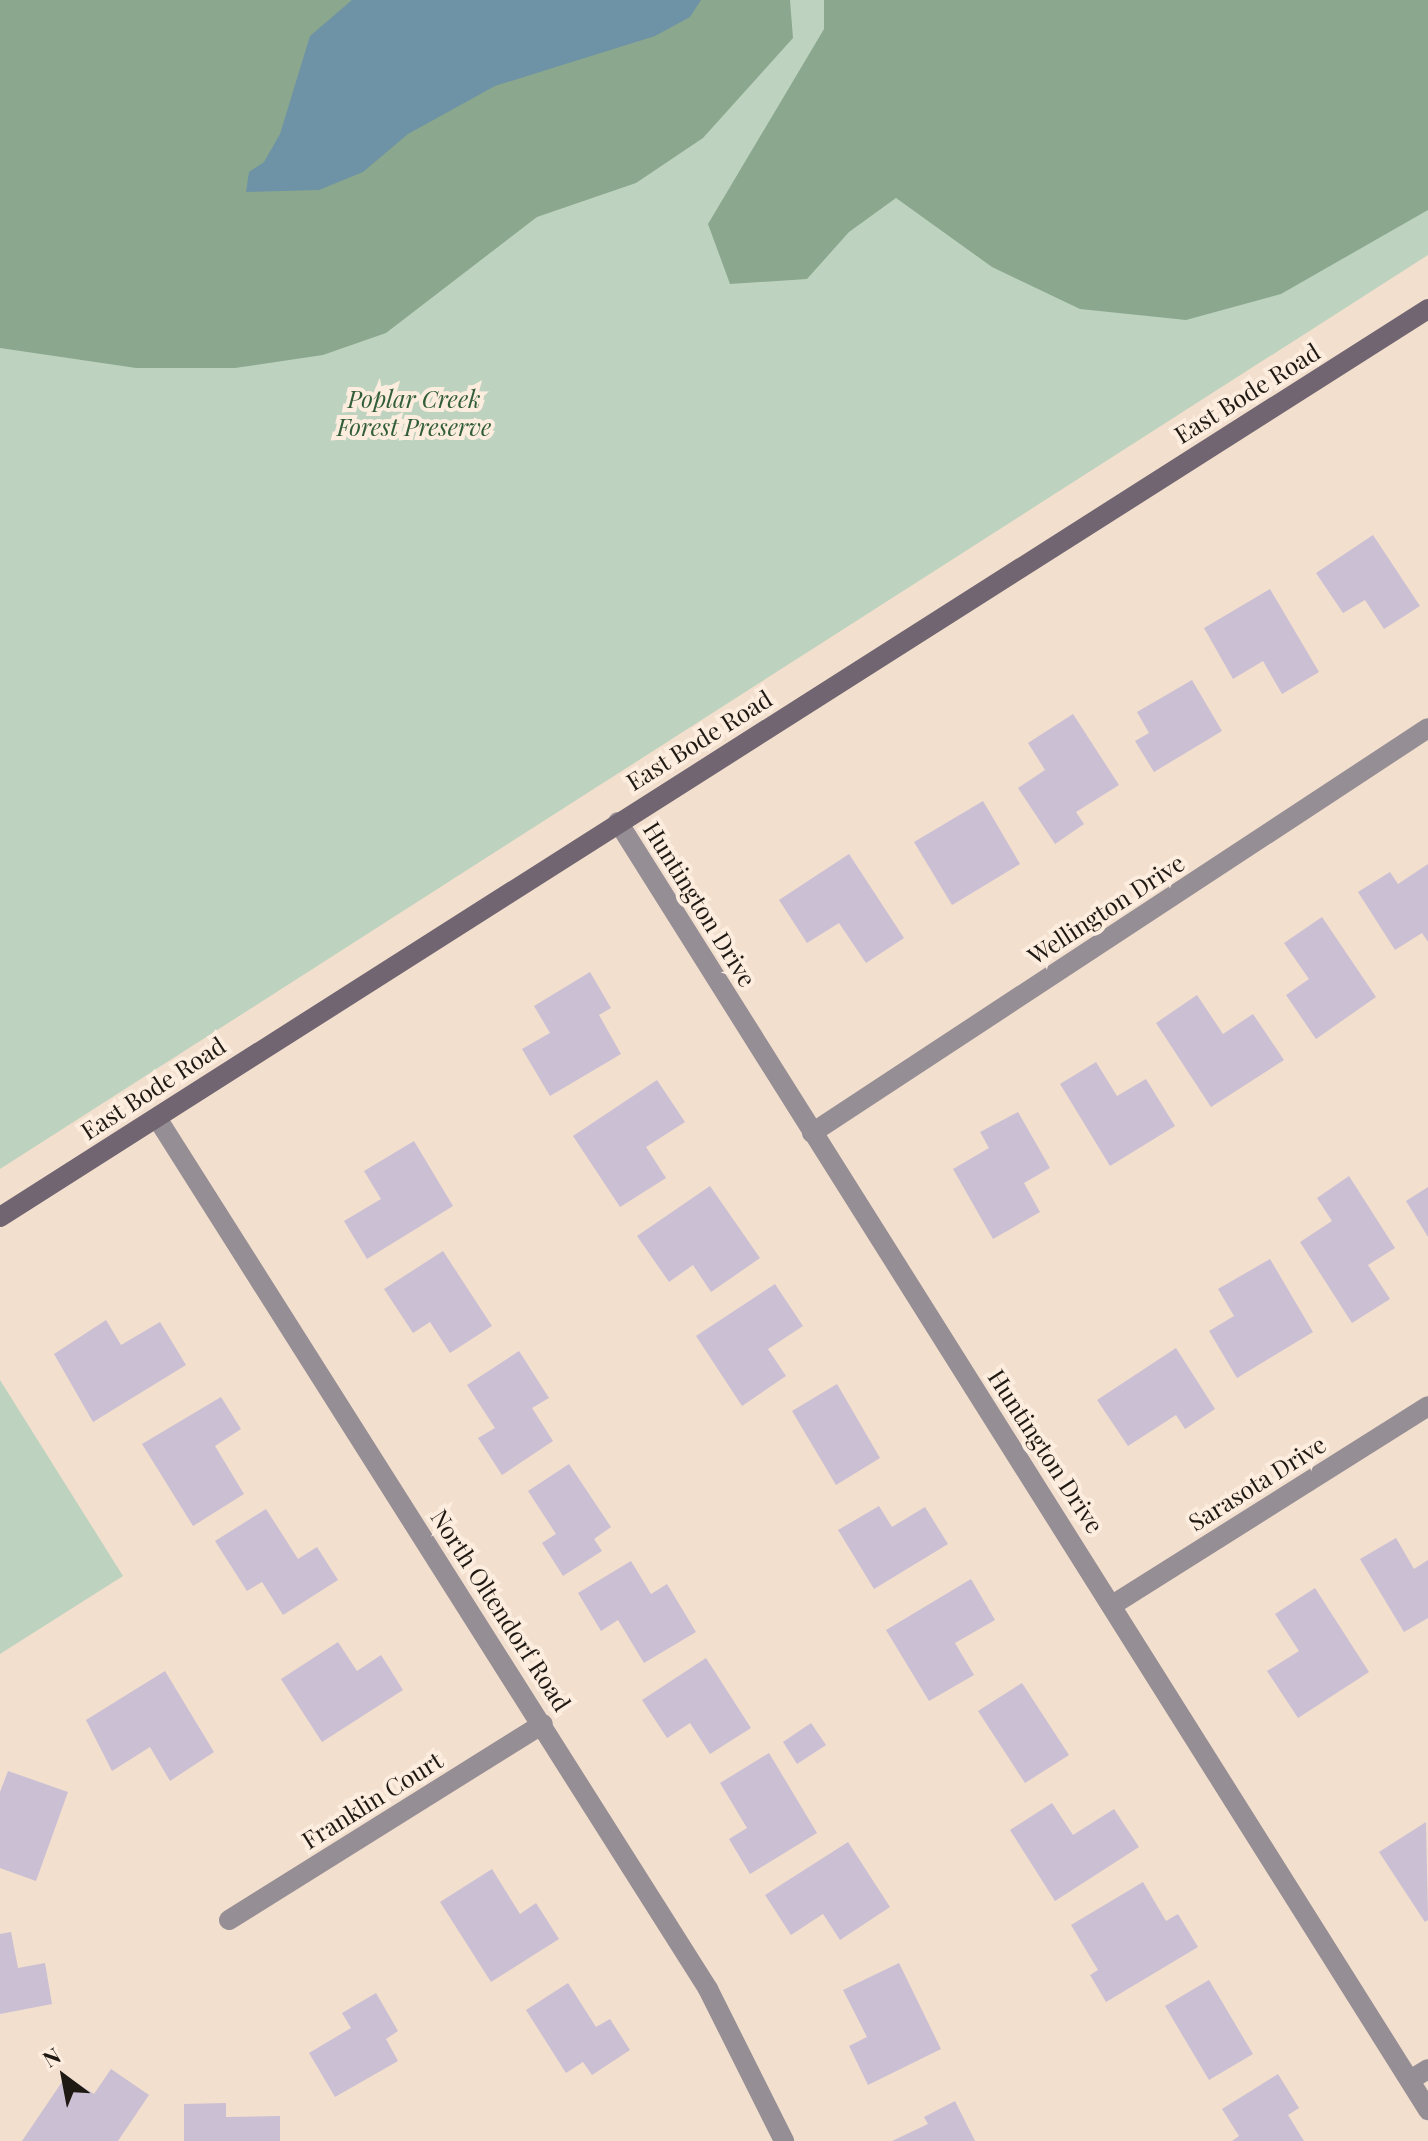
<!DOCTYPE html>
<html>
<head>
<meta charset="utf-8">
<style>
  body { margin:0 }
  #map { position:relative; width:1428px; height:2141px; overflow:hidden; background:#f2dfce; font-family:"Playfair Display",serif }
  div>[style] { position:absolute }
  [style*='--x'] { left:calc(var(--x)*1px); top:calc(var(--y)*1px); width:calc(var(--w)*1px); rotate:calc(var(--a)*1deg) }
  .green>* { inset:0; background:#bdd3bf }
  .forest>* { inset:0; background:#8ba88e }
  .water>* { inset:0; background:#6e92a6 }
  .building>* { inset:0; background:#cbbfd4 }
  .street>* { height:20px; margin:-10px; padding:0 10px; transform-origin:10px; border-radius:10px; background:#968e95 }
  .secondary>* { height:20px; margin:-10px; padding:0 10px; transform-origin:10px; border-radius:10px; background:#706570 }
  span { translate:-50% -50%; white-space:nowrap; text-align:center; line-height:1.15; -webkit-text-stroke:8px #fdeddf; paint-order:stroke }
  .street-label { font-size:24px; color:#1f1913 }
  .park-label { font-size:24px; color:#315e38; font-style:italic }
  .north { position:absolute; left:24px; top:2037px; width:80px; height:80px; -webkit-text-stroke:6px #fdeddf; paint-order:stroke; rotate:328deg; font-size:22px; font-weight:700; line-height:32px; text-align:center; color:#1f1913 }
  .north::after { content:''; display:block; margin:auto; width:28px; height:36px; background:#1f1913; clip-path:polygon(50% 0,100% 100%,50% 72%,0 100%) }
</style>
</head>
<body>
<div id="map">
  <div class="green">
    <div style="clip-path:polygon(0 0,1428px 0,1428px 255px,0 1169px)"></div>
    <div style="clip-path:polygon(0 1380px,123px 1576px,0 1654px)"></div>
  </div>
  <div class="forest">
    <div style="clip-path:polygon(0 0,790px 0,793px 38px,703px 138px,636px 183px,537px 217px,386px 333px,323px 355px,235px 368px,136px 368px,0 348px)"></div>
    <div style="clip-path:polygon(824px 0,1428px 0,1428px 210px,1281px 294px,1186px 320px,1080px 309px,992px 267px,896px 198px,849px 232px,807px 279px,730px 284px,708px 224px,824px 29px)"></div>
  </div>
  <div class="water">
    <div style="clip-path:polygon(352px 0,701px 0,690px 17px,655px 36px,495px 86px,408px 134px,363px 172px,319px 190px,246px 192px,249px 172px,264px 162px,280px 134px,310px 36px)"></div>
  </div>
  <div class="building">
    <div style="clip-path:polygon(1373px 535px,1420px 606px,1384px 629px,1365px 600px,1343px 613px,1316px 573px)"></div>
    <div style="clip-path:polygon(1270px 589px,1319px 672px,1282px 694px,1263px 661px,1233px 679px,1204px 628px)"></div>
    <div style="clip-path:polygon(1192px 680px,1222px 731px,1154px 772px,1135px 741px,1149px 733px,1137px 712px)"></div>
    <div style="clip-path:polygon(1073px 714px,1119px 785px,1076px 812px,1084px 824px,1055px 844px,1018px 788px,1045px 770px,1028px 743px)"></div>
    <div style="clip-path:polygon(983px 801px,1020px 864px,952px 905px,914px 842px)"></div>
    <div style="clip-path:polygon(849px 854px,904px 938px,866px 963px,839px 923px,807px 943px,779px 900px)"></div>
    <div style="clip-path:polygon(1428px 864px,1428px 942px,1422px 933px,1395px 950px,1358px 892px,1390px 872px,1398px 884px)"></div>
    <div style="clip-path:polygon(1322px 917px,1376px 997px,1316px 1039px,1286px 995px,1309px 979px,1284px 943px)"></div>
    <div style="clip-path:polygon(590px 972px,611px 1008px,599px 1015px,621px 1054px,550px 1096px,522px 1049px,550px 1033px,534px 1006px)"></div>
    <div style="clip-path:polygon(1197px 995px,1223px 1034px,1253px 1014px,1284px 1060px,1211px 1107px,1156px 1023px)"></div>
    <div style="clip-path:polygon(1096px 1062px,1117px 1096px,1146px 1079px,1175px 1126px,1110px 1166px,1060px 1084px)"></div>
    <div style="clip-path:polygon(657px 1080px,685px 1122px,646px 1147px,666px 1178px,620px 1207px,573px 1136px)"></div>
    <div style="clip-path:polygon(1018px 1112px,1050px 1168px,1024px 1183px,1040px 1212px,993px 1239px,953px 1169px,989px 1148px,980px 1132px)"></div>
    <div style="clip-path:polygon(414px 1141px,453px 1206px,367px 1259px,344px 1221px,381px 1199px,364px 1171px)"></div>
    <div style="clip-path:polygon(1349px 1176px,1395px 1248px,1368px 1265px,1390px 1299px,1352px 1323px,1300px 1242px,1332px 1221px,1317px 1198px)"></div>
    <div style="clip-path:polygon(710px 1186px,760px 1258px,711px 1292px,693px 1265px,669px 1282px,637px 1236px)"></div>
    <div style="clip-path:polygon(1428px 1187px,1428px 1237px,1406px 1201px)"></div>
    <div style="clip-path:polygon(443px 1251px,492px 1326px,450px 1353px,430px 1322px,413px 1333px,384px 1289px)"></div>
    <div style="clip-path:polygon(1270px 1259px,1313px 1332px,1237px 1378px,1209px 1331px,1234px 1316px,1218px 1289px)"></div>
    <div style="clip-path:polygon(775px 1284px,803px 1326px,768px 1349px,786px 1376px,742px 1406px,696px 1336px)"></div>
    <div style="clip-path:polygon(106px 1320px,121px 1345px,160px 1322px,186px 1365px,93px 1422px,54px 1354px)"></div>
    <div style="clip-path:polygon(1176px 1348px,1215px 1409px,1185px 1429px,1176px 1415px,1128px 1446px,1097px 1400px)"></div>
    <div style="clip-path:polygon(519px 1351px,549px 1398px,532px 1408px,553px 1441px,502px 1475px,478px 1438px,495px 1428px,467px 1385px)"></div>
    <div style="clip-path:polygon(837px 1384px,880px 1458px,836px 1485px,792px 1411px)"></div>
    <div style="clip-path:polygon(221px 1397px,241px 1429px,215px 1446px,244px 1494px,193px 1526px,142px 1444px)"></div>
    <div style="clip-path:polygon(569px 1464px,611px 1527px,594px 1539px,602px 1551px,563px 1576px,542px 1543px,556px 1534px,528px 1491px)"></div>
    <div style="clip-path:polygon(879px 1506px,892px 1527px,925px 1507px,948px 1544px,874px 1589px,838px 1530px)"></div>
    <div style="clip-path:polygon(266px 1509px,298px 1559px,317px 1547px,338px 1580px,283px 1615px,262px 1582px,247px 1591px,215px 1541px)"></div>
    <div style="clip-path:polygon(1396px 1538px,1414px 1569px,1428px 1560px,1428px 1618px,1404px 1632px,1360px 1559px)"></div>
    <div style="clip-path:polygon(631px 1561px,651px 1594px,667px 1584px,696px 1632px,644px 1663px,618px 1620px,601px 1631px,578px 1593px)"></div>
    <div style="clip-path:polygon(971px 1579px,995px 1620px,955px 1643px,974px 1675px,929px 1701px,886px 1630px)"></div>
    <div style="clip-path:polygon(1315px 1588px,1369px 1672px,1298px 1718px,1267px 1671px,1299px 1651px,1275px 1614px)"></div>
    <div style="clip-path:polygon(338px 1642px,357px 1671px,381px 1655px,403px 1690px,322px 1742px,281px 1679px)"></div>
    <div style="clip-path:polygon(706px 1658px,751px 1728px,710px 1754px,690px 1723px,667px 1738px,642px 1700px)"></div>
    <div style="clip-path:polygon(165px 1671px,214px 1752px,170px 1781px,150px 1747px,112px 1771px,86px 1720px)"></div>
    <div style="clip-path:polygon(1022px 1683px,1069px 1755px,1025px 1783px,978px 1711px)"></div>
    <div style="clip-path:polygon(811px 1723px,826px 1745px,797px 1764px,783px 1742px)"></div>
    <div style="clip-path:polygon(769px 1753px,817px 1833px,750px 1874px,729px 1839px,747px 1828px,720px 1783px)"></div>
    <div style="clip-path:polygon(8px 1771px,68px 1792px,36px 1881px,0 1868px,0 1792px)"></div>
    <div style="clip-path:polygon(1052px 1803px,1073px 1835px,1114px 1809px,1139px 1847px,1055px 1901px,1010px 1830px)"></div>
    <div style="clip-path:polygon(1426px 1822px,1428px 1920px,1425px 1922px,1379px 1852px)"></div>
    <div style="clip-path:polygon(848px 1842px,890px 1907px,840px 1940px,823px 1914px,791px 1935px,765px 1895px)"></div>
    <div style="clip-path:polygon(492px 1869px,520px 1914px,536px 1903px,559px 1939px,491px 1982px,440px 1902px)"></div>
    <div style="clip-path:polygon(1143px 1882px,1166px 1921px,1178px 1914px,1198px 1947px,1106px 2002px,1090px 1975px,1098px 1970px,1071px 1925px)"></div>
    <div style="clip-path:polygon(11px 1932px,18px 1968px,45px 1963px,52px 2004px,0 2014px,0 1934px)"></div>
    <div style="clip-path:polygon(899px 1963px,941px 2049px,868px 2085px,849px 2046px,867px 2037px,843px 1990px)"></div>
    <div style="clip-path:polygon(1209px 1980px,1253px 2054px,1209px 2080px,1165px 2006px)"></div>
    <div style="clip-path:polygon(568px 1983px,596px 2027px,610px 2019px,630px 2050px,592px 2075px,583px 2062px,566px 2073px,526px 2010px)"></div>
    <div style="clip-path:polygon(376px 1993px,398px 2031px,386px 2039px,398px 2061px,335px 2097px,309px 2053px,351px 2028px,342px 2013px)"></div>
    <div style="clip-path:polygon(111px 2069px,149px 2095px,118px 2141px,22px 2141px,66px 2076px,94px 2094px)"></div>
    <div style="clip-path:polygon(1278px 2074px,1299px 2108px,1288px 2115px,1304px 2141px,1232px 2141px,1239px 2136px,1222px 2109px)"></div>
    <div style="clip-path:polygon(955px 2101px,975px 2141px,892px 2141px,928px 2124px,924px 2117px)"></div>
    <div style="clip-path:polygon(226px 2103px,226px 2117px,280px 2116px,280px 2141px,184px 2141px,184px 2104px)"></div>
  </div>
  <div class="street">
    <div style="--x:618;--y:822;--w:1522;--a:57.83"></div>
    <div style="--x:157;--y:1118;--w:1031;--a:57.68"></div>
    <div style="--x:708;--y:1989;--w:170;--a:63.4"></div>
    <div style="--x:812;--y:1133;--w:737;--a:-33.32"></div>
    <div style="--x:1114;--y:1604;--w:371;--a:-32.2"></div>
    <div style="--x:229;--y:1920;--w:370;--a:-32"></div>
    <div style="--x:1410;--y:2080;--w:21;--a:-31"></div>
  </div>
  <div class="secondary">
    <div style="--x:0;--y:1217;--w:1692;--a:-32.45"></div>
  </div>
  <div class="street-label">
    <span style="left:1247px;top:393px;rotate:-32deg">East Bode Road</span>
    <span style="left:699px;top:740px;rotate:-32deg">East Bode Road</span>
    <span style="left:700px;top:904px;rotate:58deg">Huntington Drive</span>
    <span style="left:1106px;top:909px;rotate:-33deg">Wellington Drive</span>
    <span style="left:153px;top:1088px;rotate:-33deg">East Bode Road</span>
    <span style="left:1046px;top:1451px;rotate:57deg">Huntington Drive</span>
    <span style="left:1257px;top:1483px;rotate:-32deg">Sarasota Drive</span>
    <span style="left:501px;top:1610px;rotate:57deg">North Oltendorf Road</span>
    <span style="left:372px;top:1800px;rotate:-32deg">Franklin Court</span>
  </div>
  <div class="park-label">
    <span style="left:414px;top:413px">Poplar Creek<br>Forest Preserve</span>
  </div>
  <div class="north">N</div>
</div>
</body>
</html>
